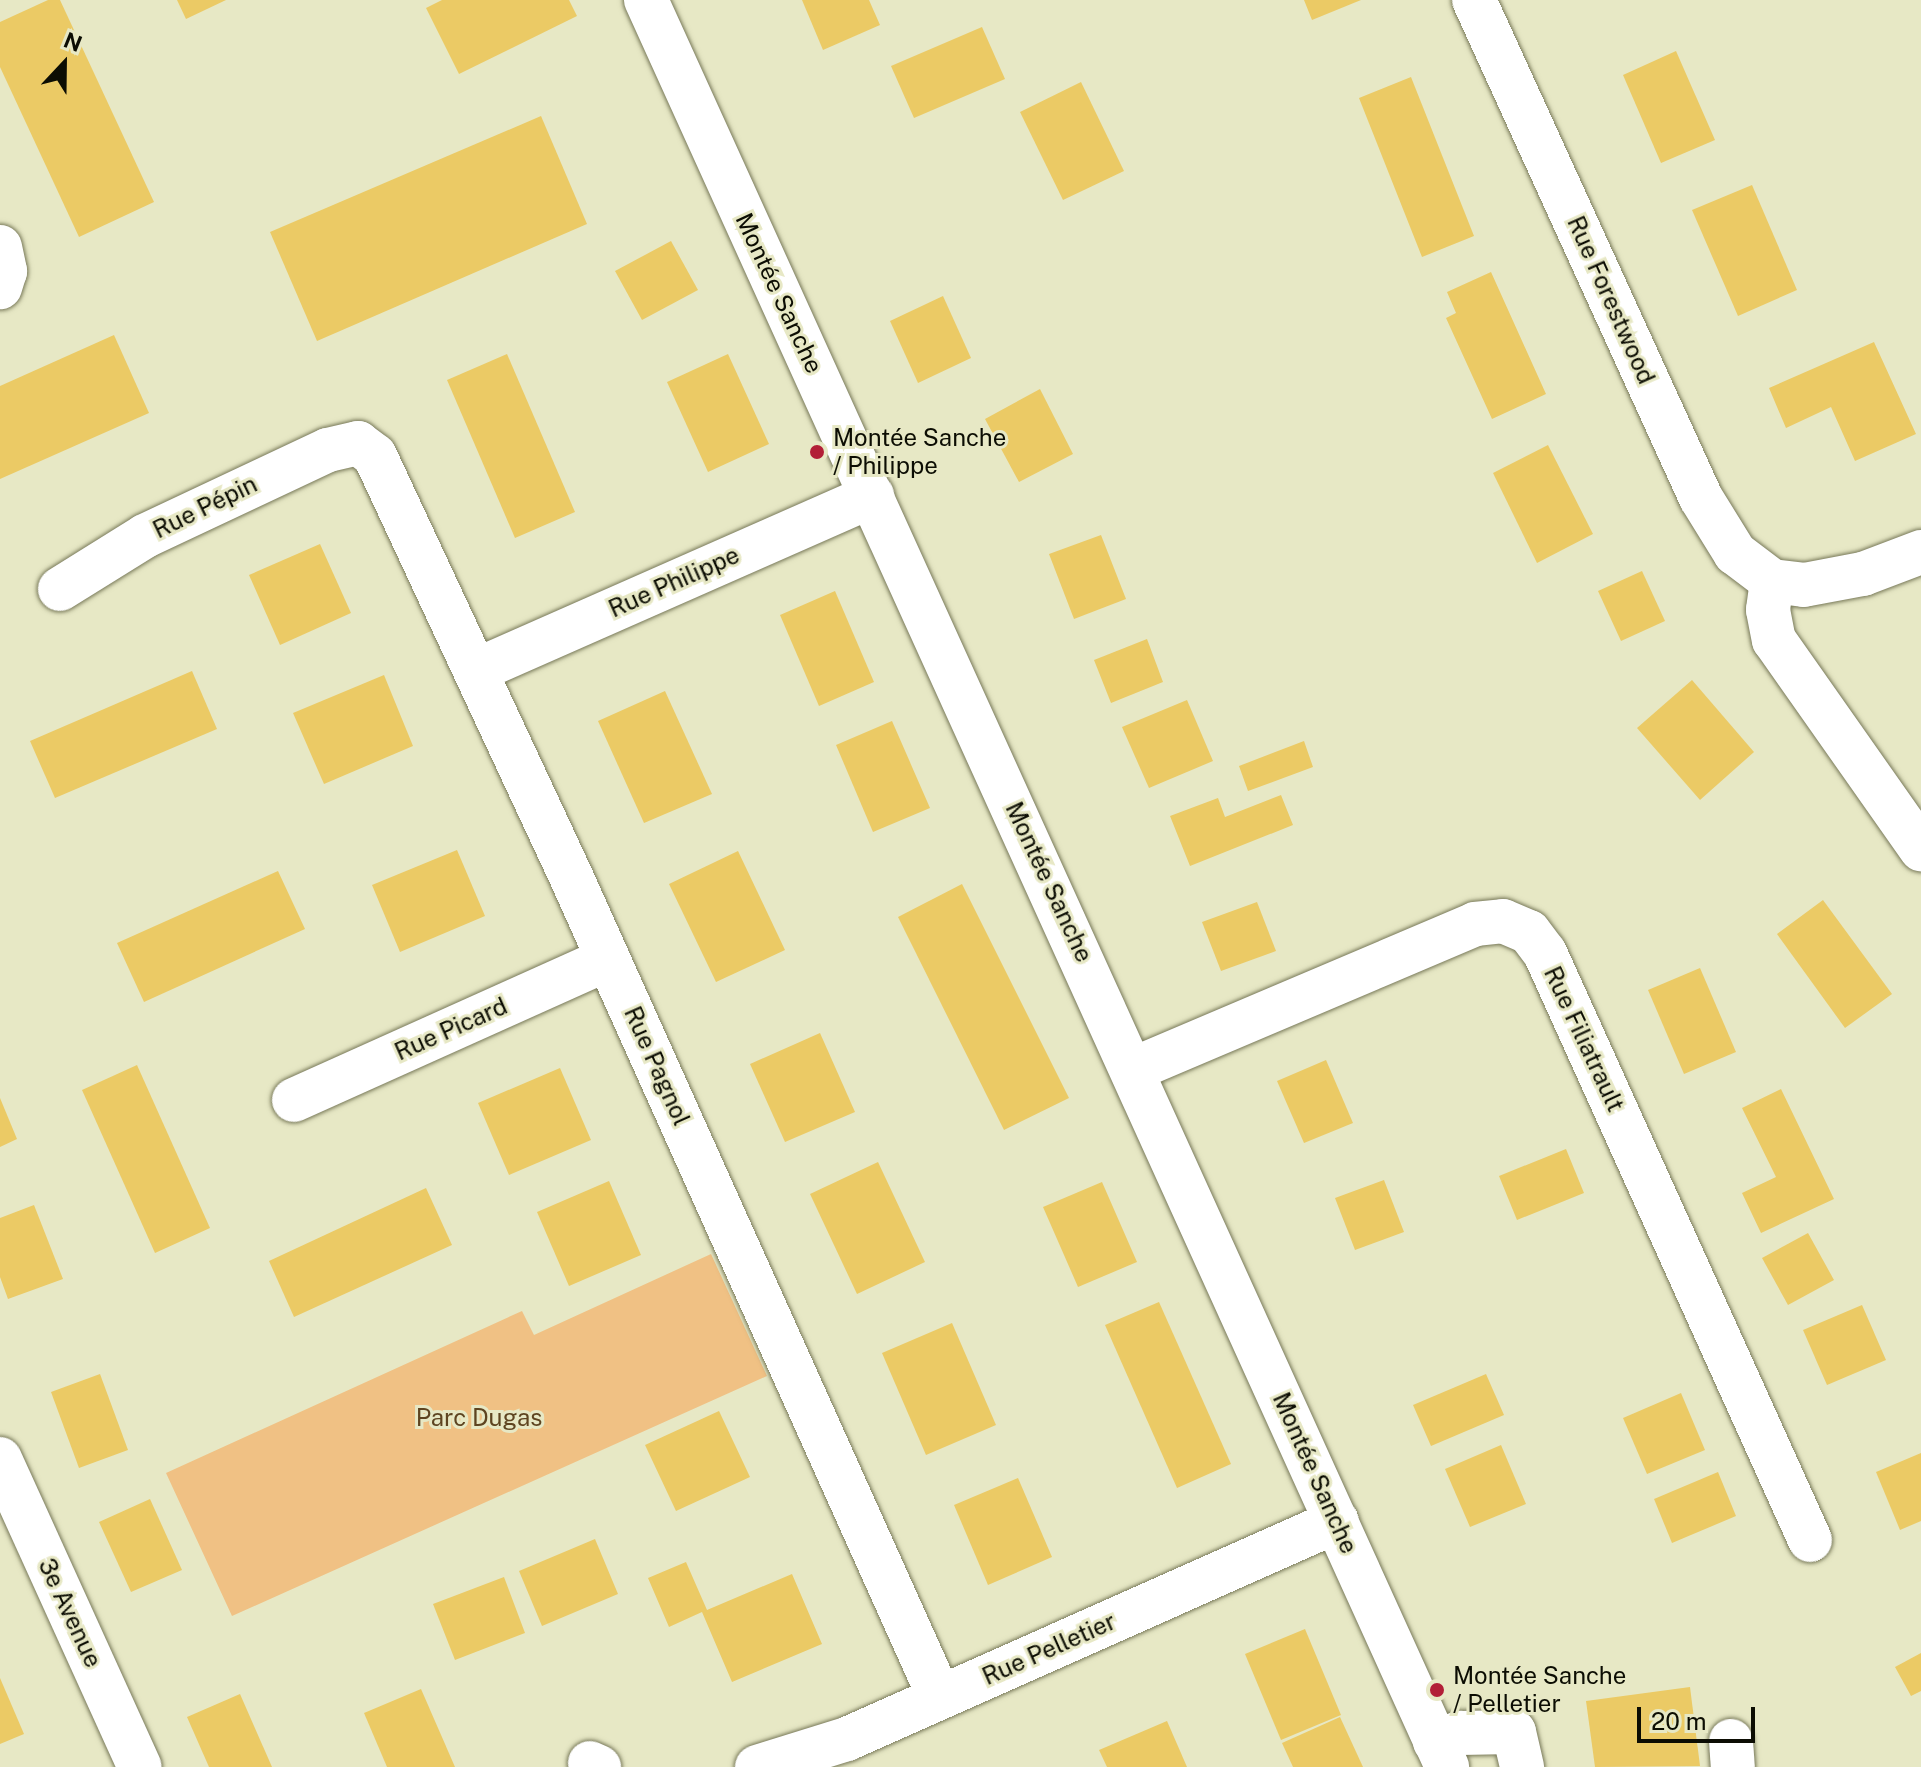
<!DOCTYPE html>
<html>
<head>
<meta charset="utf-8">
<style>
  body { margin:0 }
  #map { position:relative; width:1921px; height:1767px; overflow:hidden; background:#e7e8c5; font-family:"Public Sans",sans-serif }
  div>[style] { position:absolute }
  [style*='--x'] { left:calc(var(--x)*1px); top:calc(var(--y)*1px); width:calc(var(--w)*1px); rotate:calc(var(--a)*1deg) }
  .green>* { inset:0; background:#f0c184 }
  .building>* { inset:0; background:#ebca65 }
  .roads { filter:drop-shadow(0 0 2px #787959) drop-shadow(0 0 2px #787959) }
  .minor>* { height:44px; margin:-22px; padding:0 22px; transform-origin:22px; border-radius:22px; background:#fff }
  .dots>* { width:22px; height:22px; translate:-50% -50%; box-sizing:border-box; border:4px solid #e7e8c5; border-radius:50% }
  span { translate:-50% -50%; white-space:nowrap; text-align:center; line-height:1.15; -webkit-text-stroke:6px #e7e8c5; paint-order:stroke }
  .street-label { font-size:24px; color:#0c0d03 }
  .poi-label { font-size:24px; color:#0c0d03 }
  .left { translate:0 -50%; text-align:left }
  .park-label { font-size:24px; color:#5e4420 }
  .north { position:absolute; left:24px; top:24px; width:80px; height:80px; -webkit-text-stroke:6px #e7e8c5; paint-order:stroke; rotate:22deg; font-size:22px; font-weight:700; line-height:32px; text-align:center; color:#0c0d03 }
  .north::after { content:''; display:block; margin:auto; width:28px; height:36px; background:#0c0d03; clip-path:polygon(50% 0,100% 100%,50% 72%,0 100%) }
  .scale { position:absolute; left:1637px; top:1707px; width:118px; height:36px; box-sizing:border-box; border:4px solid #0c0d03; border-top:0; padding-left:10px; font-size:24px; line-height:28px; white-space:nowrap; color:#0c0d03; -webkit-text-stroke:6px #e7e8c5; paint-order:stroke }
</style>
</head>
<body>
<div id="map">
  <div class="green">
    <div style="clip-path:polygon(711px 1254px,767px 1376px,232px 1616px,166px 1473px,522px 1311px,534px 1335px)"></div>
  </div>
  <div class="building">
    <div style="clip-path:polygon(48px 0,60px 0,154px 202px,79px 237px,0 67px,0 22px)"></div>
    <div style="clip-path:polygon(177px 0,226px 0,186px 19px)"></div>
    <div style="clip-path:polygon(442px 0,569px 0,577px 16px,459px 74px,426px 8px)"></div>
    <div style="clip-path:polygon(802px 0,869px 0,880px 25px,823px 50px)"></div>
    <div style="clip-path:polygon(1304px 0,1361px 0,1312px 20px)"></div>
    <div style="clip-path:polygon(982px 27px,1005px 79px,914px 118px,891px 66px)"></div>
    <div style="clip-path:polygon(1676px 51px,1715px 140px,1661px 163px,1623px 75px)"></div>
    <div style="clip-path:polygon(1411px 77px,1474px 236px,1422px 257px,1359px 98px)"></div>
    <div style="clip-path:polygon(1081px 82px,1124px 171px,1063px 200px,1020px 112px)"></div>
    <div style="clip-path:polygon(541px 116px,587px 224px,317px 341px,270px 232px)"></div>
    <div style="clip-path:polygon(1752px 185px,1797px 290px,1738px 316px,1692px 210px)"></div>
    <div style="clip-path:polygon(671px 241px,698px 290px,642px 320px,615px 271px)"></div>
    <div style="clip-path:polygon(1491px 272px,1546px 394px,1492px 419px,1446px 318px,1456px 313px,1447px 292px)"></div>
    <div style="clip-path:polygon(943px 296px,971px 358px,918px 383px,890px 321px)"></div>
    <div style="clip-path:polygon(114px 335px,149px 413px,0 479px,0 386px)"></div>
    <div style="clip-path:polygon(1874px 342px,1916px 434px,1855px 461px,1831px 407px,1786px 428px,1769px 388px)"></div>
    <div style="clip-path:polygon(507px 354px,575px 512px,515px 538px,447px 380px)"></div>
    <div style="clip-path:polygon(728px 354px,769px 444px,708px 472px,667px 382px)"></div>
    <div style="clip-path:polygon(1040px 389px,1073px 454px,1019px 482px,985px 419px)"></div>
    <div style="clip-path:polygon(1548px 445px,1593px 534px,1537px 563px,1493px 473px)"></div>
    <div style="clip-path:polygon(1101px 535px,1126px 599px,1074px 619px,1049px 554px)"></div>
    <div style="clip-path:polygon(320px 544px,351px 613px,280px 645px,249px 575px)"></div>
    <div style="clip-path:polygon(1642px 571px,1665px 621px,1621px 641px,1598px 591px)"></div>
    <div style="clip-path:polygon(835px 591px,874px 682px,819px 706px,780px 615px)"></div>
    <div style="clip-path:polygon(1147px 639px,1163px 682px,1111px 703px,1094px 660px)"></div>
    <div style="clip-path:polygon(192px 671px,217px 729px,55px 798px,30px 741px)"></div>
    <div style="clip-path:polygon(384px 675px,413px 746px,324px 784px,293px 713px)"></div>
    <div style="clip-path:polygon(1692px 680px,1754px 752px,1700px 800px,1637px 728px)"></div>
    <div style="clip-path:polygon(665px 691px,712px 794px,644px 823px,598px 721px)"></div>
    <div style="clip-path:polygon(1187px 700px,1213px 761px,1149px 788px,1122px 727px)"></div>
    <div style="clip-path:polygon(892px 721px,930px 808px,873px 832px,836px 745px)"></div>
    <div style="clip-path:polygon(1304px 741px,1313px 767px,1248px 791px,1239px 766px)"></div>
    <div style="clip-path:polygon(1281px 795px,1293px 825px,1190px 866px,1170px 816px,1218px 798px,1225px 817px)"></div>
    <div style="clip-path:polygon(457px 850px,485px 916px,400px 952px,372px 885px)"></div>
    <div style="clip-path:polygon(738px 851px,785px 950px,716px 982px,669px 884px)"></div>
    <div style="clip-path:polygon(278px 871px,305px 929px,144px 1002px,117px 943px)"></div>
    <div style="clip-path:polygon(962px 884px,1069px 1098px,1004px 1130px,898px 917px)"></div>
    <div style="clip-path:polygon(1823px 900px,1892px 994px,1845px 1028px,1777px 934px)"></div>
    <div style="clip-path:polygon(1257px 902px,1276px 951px,1221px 971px,1202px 922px)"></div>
    <div style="clip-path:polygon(1700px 968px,1736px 1052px,1684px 1074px,1648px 990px)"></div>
    <div style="clip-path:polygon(820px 1033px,855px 1112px,785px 1142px,750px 1064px)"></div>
    <div style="clip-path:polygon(1326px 1060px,1353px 1123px,1304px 1143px,1277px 1081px)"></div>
    <div style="clip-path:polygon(137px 1065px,210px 1228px,155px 1253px,82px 1090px)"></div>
    <div style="clip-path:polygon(560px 1068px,591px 1140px,509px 1175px,478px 1103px)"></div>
    <div style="clip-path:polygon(1781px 1089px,1834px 1199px,1761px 1233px,1742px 1193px,1776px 1177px,1742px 1108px)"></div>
    <div style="clip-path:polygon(0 1098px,17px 1139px,0 1147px)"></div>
    <div style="clip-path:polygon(1566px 1149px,1584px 1193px,1517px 1220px,1499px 1176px)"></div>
    <div style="clip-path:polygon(878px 1162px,925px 1262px,857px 1294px,810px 1194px)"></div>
    <div style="clip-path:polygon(1384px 1180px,1404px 1232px,1355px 1250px,1335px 1198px)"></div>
    <div style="clip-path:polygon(609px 1181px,641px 1255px,569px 1286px,537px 1212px)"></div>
    <div style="clip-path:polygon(1102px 1182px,1137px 1262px,1078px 1287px,1043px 1207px)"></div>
    <div style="clip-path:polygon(426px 1188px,452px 1245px,294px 1317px,269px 1261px)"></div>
    <div style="clip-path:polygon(34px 1205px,63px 1279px,8px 1299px,0 1277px,0 1218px)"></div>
    <div style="clip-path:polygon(1808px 1233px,1834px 1280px,1788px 1305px,1762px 1258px)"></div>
    <div style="clip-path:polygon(1159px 1302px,1231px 1464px,1177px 1488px,1105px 1325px)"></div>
    <div style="clip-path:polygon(1862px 1305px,1886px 1360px,1827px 1385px,1803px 1330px)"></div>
    <div style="clip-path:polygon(952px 1323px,996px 1425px,926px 1455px,882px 1353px)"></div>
    <div style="clip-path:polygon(100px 1374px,128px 1450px,79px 1468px,51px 1392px)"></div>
    <div style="clip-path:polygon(1486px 1374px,1504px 1415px,1431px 1446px,1413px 1405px)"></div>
    <div style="clip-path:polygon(1681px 1393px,1705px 1450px,1647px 1474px,1623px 1418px)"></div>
    <div style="clip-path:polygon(719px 1411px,750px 1477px,676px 1511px,645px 1445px)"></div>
    <div style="clip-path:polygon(1501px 1445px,1526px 1504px,1470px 1527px,1445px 1469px)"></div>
    <div style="clip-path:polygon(1921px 1453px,1921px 1521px,1900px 1530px,1876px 1472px)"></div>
    <div style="clip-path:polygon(1718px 1472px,1736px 1516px,1672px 1543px,1654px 1499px)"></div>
    <div style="clip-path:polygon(1018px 1478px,1052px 1557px,988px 1585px,954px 1505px)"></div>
    <div style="clip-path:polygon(150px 1499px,182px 1570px,131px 1592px,99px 1522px)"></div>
    <div style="clip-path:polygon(595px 1539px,618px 1594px,542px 1626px,519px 1571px)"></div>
    <div style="clip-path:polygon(686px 1562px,707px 1610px,792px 1574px,822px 1644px,732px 1682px,702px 1612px,669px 1627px,648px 1578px)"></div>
    <div style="clip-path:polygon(504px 1577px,525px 1633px,455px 1660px,433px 1604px)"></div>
    <div style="clip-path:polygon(1305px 1629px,1341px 1715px,1281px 1740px,1245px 1654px)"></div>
    <div style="clip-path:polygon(1921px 1653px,1921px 1691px,1911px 1696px,1895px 1667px)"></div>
    <div style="clip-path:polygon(0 1678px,24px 1734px,0 1744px)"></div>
    <div style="clip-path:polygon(1690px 1687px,1700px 1766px,1595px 1767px,1586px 1701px)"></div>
    <div style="clip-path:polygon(421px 1689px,455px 1767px,387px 1767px,364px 1713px)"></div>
    <div style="clip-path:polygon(240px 1694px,272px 1767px,209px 1767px,187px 1717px)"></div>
    <div style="clip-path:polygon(1340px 1717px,1363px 1767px,1293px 1767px,1282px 1743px)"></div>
    <div style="clip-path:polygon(1167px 1721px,1187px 1767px,1107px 1767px,1099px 1750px)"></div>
  </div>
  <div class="roads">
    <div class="minor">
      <div style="--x:646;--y:0;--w:1940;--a:65.61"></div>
      <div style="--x:1474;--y:0;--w:547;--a:65.5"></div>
      <div style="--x:1701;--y:498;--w:65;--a:58.3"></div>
      <div style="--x:1735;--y:553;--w:46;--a:37.1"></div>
      <div style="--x:1772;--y:581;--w:32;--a:7"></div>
      <div style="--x:1804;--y:585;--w:60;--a:-10.6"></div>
      <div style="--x:1863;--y:574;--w:62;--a:-20.8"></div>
      <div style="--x:0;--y:247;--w:25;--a:78"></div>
      <div style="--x:5;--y:271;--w:17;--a:107"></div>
      <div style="--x:1772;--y:581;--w:29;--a:98"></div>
      <div style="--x:1768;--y:610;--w:31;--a:79"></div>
      <div style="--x:1774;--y:640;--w:256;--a:54.9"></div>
      <div style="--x:60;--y:589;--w:100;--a:-31.9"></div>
      <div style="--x:145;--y:536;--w:202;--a:-25.2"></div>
      <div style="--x:328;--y:450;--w:31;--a:-13"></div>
      <div style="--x:358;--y:443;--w:21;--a:37"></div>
      <div style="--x:375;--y:456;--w:471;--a:65"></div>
      <div style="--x:574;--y:883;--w:893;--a:65.82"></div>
      <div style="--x:477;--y:670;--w:432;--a:-23.8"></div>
      <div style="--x:1134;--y:1069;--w:371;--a:-23"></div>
      <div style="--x:1475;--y:924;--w:28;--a:-6"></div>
      <div style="--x:1503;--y:921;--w:28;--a:23"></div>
      <div style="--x:1529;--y:932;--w:26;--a:53"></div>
      <div style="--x:1545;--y:953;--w:644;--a:65.7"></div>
      <div style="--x:294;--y:1100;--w:344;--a:-24.2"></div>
      <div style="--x:0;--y:1459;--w:338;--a:65.6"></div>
      <div style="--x:1731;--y:1741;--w:26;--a:86"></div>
      <div style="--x:1435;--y:1742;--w:27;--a:-20"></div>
      <div style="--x:1460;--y:1733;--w:54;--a:-1.1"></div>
      <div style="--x:1514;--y:1732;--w:36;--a:77"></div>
      <div style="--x:590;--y:1763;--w:10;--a:24"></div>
      <div style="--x:757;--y:1767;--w:94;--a:-17.3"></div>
      <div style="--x:847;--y:1739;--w:536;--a:-23.98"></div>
    </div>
  </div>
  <div class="dots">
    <div style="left:817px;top:452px;background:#b21f37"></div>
    <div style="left:1437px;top:1690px;background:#b21f37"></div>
  </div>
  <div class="street-label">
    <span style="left:779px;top:293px;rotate:65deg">Montée Sanche</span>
    <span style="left:1611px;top:300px;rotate:66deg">Rue Forestwood</span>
    <span style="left:205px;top:507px;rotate:-26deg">Rue Pépin</span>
    <span style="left:674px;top:582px;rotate:-24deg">Rue Philippe</span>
    <span style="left:1049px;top:882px;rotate:65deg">Montée Sanche</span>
    <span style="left:451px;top:1029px;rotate:-24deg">Rue Picard</span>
    <span style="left:1584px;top:1039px;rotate:65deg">Rue Filiatrault</span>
    <span style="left:657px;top:1066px;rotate:66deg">Rue Pagnol</span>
    <span style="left:1315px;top:1473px;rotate:66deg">Montée Sanche</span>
    <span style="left:70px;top:1613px;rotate:65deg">3e Avenue</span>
    <span style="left:1049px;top:1649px;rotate:-24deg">Rue Pelletier</span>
  </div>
  <div class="poi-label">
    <span class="left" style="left:833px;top:452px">Montée Sanche<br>/ Philippe</span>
    <span class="left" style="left:1453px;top:1690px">Montée Sanche<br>/ Pelletier</span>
  </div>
  <div class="park-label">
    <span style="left:479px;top:1418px">Parc Dugas</span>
  </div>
  <div class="north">N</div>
  <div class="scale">20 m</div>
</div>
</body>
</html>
